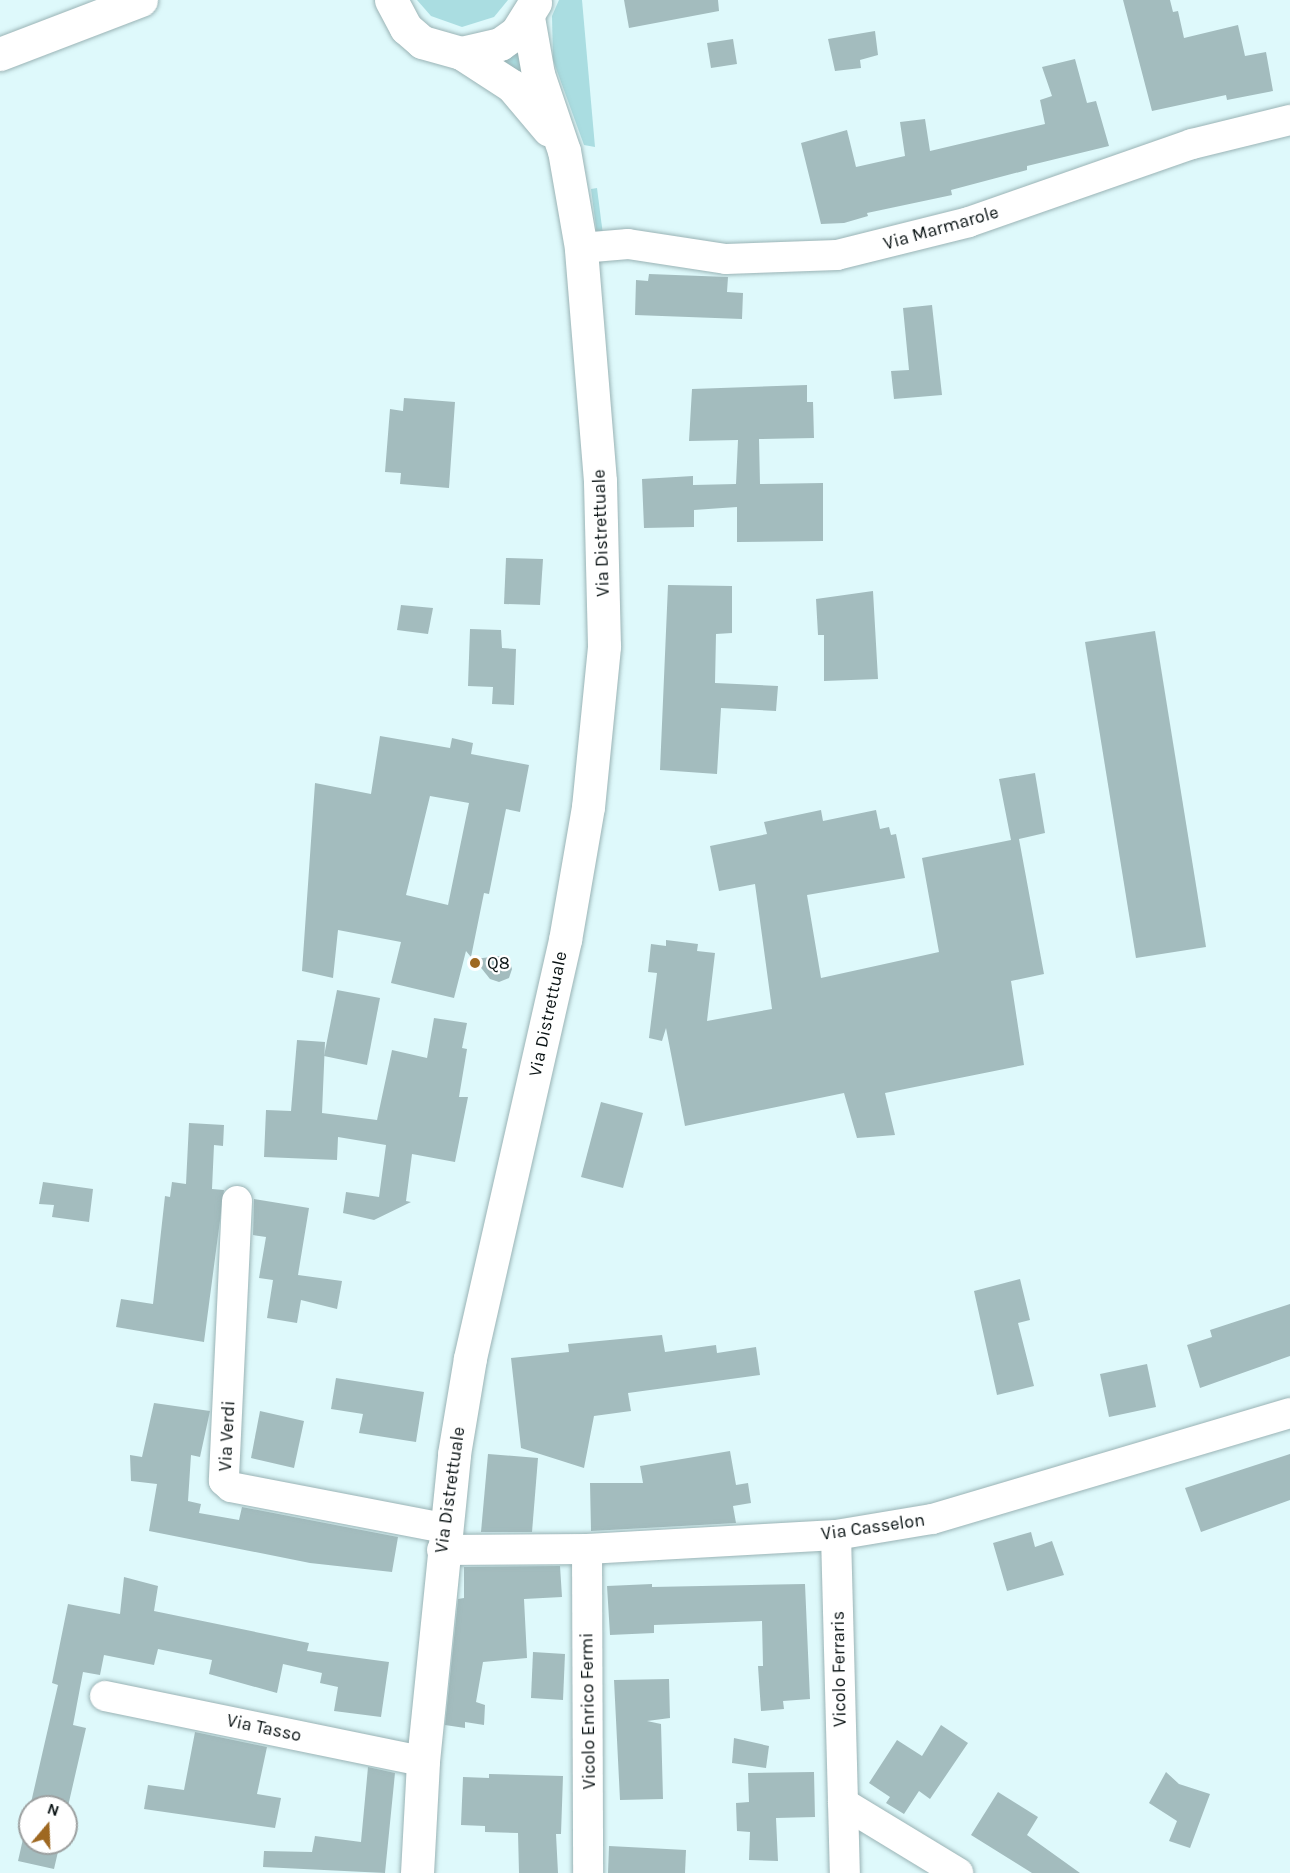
<!DOCTYPE html>
<html>
<head>
<meta charset="utf-8">
<style>
  body { margin:0 }
  #map { position:relative; width:1290px; height:1873px; overflow:hidden; background:#def9fb; font-family:Karla,sans-serif }
  div>[style] { position:absolute }
  [style*='--x'] { left:calc(var(--x)*1px); top:calc(var(--y)*1px); width:calc(var(--w)*1px); rotate:calc(var(--a)*1deg) }
  .green>* { inset:0; background:#aadde1 }
  .building>* { inset:0; background:#a3bcbe }
  .roads { filter:drop-shadow(0 0 2px #9ab3b5) drop-shadow(0 0 2px #9ab3b5) }
  .street>* { height:30px; margin:-15px; padding:0 15px; transform-origin:15px; border-radius:15px; background:#fff }
  .secondary>* { height:33px; margin:-16.5px; padding:0 16.5px; transform-origin:16.5px; border-radius:16.5px; background:#fff }
  .dots>* { width:16px; height:16px; translate:-50% -50%; box-sizing:border-box; border:3px solid #fff; border-radius:50% }
  span { translate:-50% -50%; white-space:nowrap; text-align:center; line-height:1.15; -webkit-text-stroke:4.5px #fff; paint-order:stroke }
  .street-label { font-size:18px; color:#081112 }
  .poi-label { font-size:18px; color:#081112 }
  .left { translate:0 -50%; text-align:left }
  .north { position:absolute; left:18px; top:1795px; width:60px; height:60px; box-sizing:border-box; background:#fff; border:2px solid #9ca0a0; border-radius:50%; rotate:19deg; font-size:16px; font-weight:700; line-height:24px; text-align:center; color:#081112 }
  .north::after { content:''; display:block; margin:auto; width:21px; height:27px; background:#9e6821; clip-path:polygon(50% 0,100% 100%,50% 72%,0 100%) }
</style>
</head>
<body>
<div id="map">
  <div class="green">
    <div style="clip-path:polygon(417px 0,508px 0,494px 17px,462px 27px,431px 16px)"></div>
    <div style="clip-path:polygon(559px 0,582px 0,595px 147px,584px 145px,553px 60px,552px 16px)"></div>
    <div style="clip-path:polygon(522px 44px,539px 91px,502px 63px,501px 58px)"></div>
    <div style="clip-path:polygon(597px 188px,603px 235px,597px 235px,591px 189px)"></div>
  </div>
  <div class="building">
    <div style="clip-path:polygon(624px 0,718px 0,719px 11px,629px 28px)"></div>
    <div style="clip-path:polygon(1123px 0,1170px 0,1173px 12px,1178px 11px,1184px 38px,1238px 25px,1245px 56px,1266px 52px,1273px 91px,1227px 100px,1226px 95px,1152px 111px)"></div>
    <div style="clip-path:polygon(875px 31px,878px 55px,860px 60px,861px 68px,835px 71px,828px 39px)"></div>
    <div style="clip-path:polygon(733px 39px,737px 64px,711px 68px,707px 43px)"></div>
    <div style="clip-path:polygon(1075px 59px,1087px 103px,1096px 101px,1109px 146px,1027px 166px,1027px 170px,951px 190px,952px 195px,867px 213px,868px 216px,844px 223px,821px 224px,801px 143px,847px 130px,856px 167px,905px 156px,900px 122px,925px 119px,930px 151px,1045px 124px,1040px 100px,1052px 96px,1042px 67px)"></div>
    <div style="clip-path:polygon(649px 274px,728px 277px,727px 292px,743px 293px,742px 319px,635px 315px,636px 280px,648px 281px)"></div>
    <div style="clip-path:polygon(932px 305px,942px 395px,894px 399px,891px 371px,909px 370px,903px 308px)"></div>
    <div style="clip-path:polygon(807px 385px,807px 402px,813px 402px,814px 438px,759px 439px,760px 484px,823px 483px,823px 541px,737px 542px,737px 507px,694px 510px,694px 527px,644px 528px,642px 479px,693px 476px,693px 485px,736px 484px,738px 440px,689px 441px,692px 389px)"></div>
    <div style="clip-path:polygon(404px 398px,455px 402px,449px 488px,400px 484px,401px 473px,385px 472px,390px 409px,403px 411px)"></div>
    <div style="clip-path:polygon(506px 558px,543px 559px,540px 605px,504px 604px)"></div>
    <div style="clip-path:polygon(668px 585px,732px 586px,732px 633px,716px 634px,715px 683px,778px 686px,776px 711px,721px 708px,717px 774px,660px 770px)"></div>
    <div style="clip-path:polygon(873px 591px,878px 679px,824px 681px,824px 635px,818px 635px,816px 599px)"></div>
    <div style="clip-path:polygon(401px 605px,433px 608px,428px 634px,397px 630px)"></div>
    <div style="clip-path:polygon(470px 629px,501px 630px,502px 648px,516px 649px,514px 705px,492px 704px,493px 687px,468px 686px)"></div>
    <div style="clip-path:polygon(1155px 631px,1206px 947px,1136px 958px,1085px 642px)"></div>
    <div style="clip-path:polygon(evenodd,380px 736px,450px 748px,452px 738px,473px 743px,471px 754px,529px 765px,520px 812px,506px 809px,489px 894px,484px 893px,471px 957px,466px 951px,454px 998px,391px 983px,401px 942px,338px 930px,333px 978px,302px 971px,315px 783px,371px 794px,380px 736px,430px 796px,469px 803px,448px 905px,406px 895px,430px 796px)"></div>
    <div style="clip-path:polygon(1035px 773px,1045px 833px,1019px 839px,1044px 974px,1011px 981px,1024px 1065px,885px 1093px,895px 1135px,857px 1138px,844px 1093px,685px 1126px,666px 1028px,662px 1041px,649px 1038px,657px 973px,648px 972px,651px 944px,666px 946px,666px 940px,698px 944px,697px 951px,715px 953px,707px 1021px,772px 1009px,755px 884px,719px 891px,710px 846px,767px 834px,764px 822px,821px 810px,823px 821px,876px 810px,880px 829px,889px 827px,891px 835px,896px 834px,905px 878px,807px 895px,821px 978px,939px 952px,922px 858px,1011px 840px,999px 779px)"></div>
    <div style="clip-path:polygon(500px 956px,509px 960px,512px 969px,509px 978px,499px 982px,490px 979px,474px 959px)"></div>
    <div style="clip-path:polygon(337px 990px,380px 998px,367px 1065px,324px 1056px)"></div>
    <div style="clip-path:polygon(434px 1018px,467px 1023px,462px 1048px,467px 1049px,459px 1097px,468px 1097px,455px 1162px,412px 1154px,406px 1201px,411px 1202px,374px 1220px,343px 1213px,346px 1192px,379px 1197px,386px 1145px,338px 1137px,337px 1160px,264px 1157px,266px 1110px,291px 1111px,297px 1040px,325px 1042px,322px 1113px,377px 1120px,392px 1050px,427px 1058px)"></div>
    <div style="clip-path:polygon(601px 1102px,643px 1113px,623px 1188px,581px 1177px)"></div>
    <div style="clip-path:polygon(189px 1123px,224px 1125px,223px 1146px,214px 1145px,212px 1189px,224px 1190px,204px 1342px,116px 1327px,121px 1299px,153px 1304px,165px 1196px,170px 1197px,172px 1182px,186px 1184px)"></div>
    <div style="clip-path:polygon(43px 1182px,93px 1189px,89px 1222px,52px 1217px,54px 1205px,39px 1204px)"></div>
    <div style="clip-path:polygon(254px 1199px,309px 1208px,298px 1275px,342px 1281px,337px 1309px,301px 1300px,297px 1323px,267px 1318px,273px 1280px,259px 1278px,266px 1237px,253px 1235px)"></div>
    <div style="clip-path:polygon(1020px 1279px,1030px 1320px,1018px 1323px,1034px 1386px,997px 1395px,974px 1291px)"></div>
    <div style="clip-path:polygon(1290px 1304px,1290px 1356px,1200px 1388px,1187px 1345px,1212px 1337px,1210px 1330px)"></div>
    <div style="clip-path:polygon(662px 1335px,665px 1352px,716px 1345px,717px 1353px,756px 1347px,760px 1375px,628px 1393px,631px 1411px,594px 1416px,584px 1468px,521px 1448px,511px 1358px,569px 1352px,568px 1344px)"></div>
    <div style="clip-path:polygon(1147px 1364px,1156px 1407px,1109px 1417px,1100px 1374px)"></div>
    <div style="clip-path:polygon(336px 1378px,424px 1392px,416px 1442px,359px 1433px,363px 1414px,331px 1409px)"></div>
    <div style="clip-path:polygon(154px 1403px,210px 1411px,200px 1457px,191px 1455px,188px 1501px,201px 1504px,199px 1513px,239px 1520px,242px 1507px,398px 1537px,392px 1572px,310px 1563px,149px 1531px,157px 1484px,131px 1481px,130px 1455px,142px 1457px)"></div>
    <div style="clip-path:polygon(260px 1411px,304px 1421px,294px 1468px,251px 1458px)"></div>
    <div style="clip-path:polygon(730px 1451px,736px 1485px,748px 1483px,751px 1503px,733px 1506px,736px 1523px,591px 1531px,590px 1483px,643px 1483px,640px 1466px)"></div>
    <div style="clip-path:polygon(488px 1454px,538px 1458px,532px 1532px,481px 1532px)"></div>
    <div style="clip-path:polygon(1290px 1454px,1290px 1500px,1201px 1532px,1185px 1488px)"></div>
    <div style="clip-path:polygon(1031px 1532px,1035px 1547px,1052px 1541px,1064px 1575px,1007px 1591px,993px 1543px)"></div>
    <div style="clip-path:polygon(560px 1566px,562px 1597px,524px 1599px,527px 1658px,483px 1662px,476px 1702px,485px 1705px,484px 1725px,465px 1722px,465px 1728px,445px 1725px,458px 1599px,464px 1598px,464px 1567px)"></div>
    <div style="clip-path:polygon(124px 1577px,158px 1586px,154px 1611px,309px 1643px,307px 1651px,389px 1662px,381px 1717px,334px 1711px,338px 1687px,320px 1683px,322px 1673px,283px 1664px,277px 1693px,209px 1674px,212px 1660px,158px 1649px,154px 1665px,104px 1655px,100px 1675px,83px 1672px,73px 1725px,86px 1728px,66px 1815px,66px 1807px,30px 1807px,58px 1685px,52px 1683px,68px 1604px,120px 1614px)"></div>
    <div style="clip-path:polygon(652px 1584px,652px 1587px,805px 1584px,810px 1699px,783px 1701px,784px 1709px,761px 1711px,758px 1666px,763px 1666px,762px 1621px,654px 1625px,654px 1633px,610px 1635px,607px 1586px)"></div>
    <div style="clip-path:polygon(533px 1652px,565px 1654px,563px 1700px,531px 1698px)"></div>
    <div style="clip-path:polygon(669px 1679px,670px 1718px,647px 1721px,661px 1724px,663px 1799px,620px 1800px,614px 1680px)"></div>
    <div style="clip-path:polygon(941px 1725px,968px 1743px,930px 1799px,919px 1791px,904px 1814px,886px 1803px,890px 1797px,869px 1783px,897px 1740px,922px 1756px)"></div>
    <div style="clip-path:polygon(195px 1732px,267px 1747px,257px 1794px,281px 1798px,275px 1828px,144px 1809px,148px 1785px,184px 1790px)"></div>
    <div style="clip-path:polygon(734px 1738px,769px 1746px,766px 1768px,732px 1763px)"></div>
    <div style="clip-path:polygon(368px 1767px,395px 1773px,385px 1873px,263px 1867px,264px 1851px,312px 1852px,315px 1836px,361px 1842px)"></div>
    <div style="clip-path:polygon(814px 1772px,815px 1817px,776px 1818px,778px 1861px,749px 1860px,750px 1832px,737px 1831px,736px 1803px,749px 1802px,748px 1773px)"></div>
    <div style="clip-path:polygon(1166px 1772px,1179px 1784px,1210px 1794px,1190px 1848px,1169px 1841px,1177px 1821px,1149px 1803px)"></div>
    <div style="clip-path:polygon(489px 1774px,563px 1776px,561px 1834px,556px 1834px,558px 1873px,519px 1873px,518px 1833px,485px 1832px,485px 1826px,461px 1825px,463px 1777px,489px 1778px)"></div>
    <div style="clip-path:polygon(998px 1792px,1038px 1817px,1027px 1835px,1080px 1873px,1032px 1873px,971px 1835px)"></div>
    <div style="clip-path:polygon(30px 1808px,30px 1843px,60px 1843px,54px 1869px,18px 1861px)"></div>
    <div style="clip-path:polygon(609px 1846px,686px 1850px,685px 1873px,608px 1873px)"></div>
  </div>
  <div class="roads">
    <div class="street">
      <div style="--x:581;--y:248;--w:47;--a:-4.9"></div>
      <div style="--x:628;--y:244;--w:99;--a:8.7"></div>
      <div style="--x:726;--y:259;--w:111;--a:-2.1"></div>
      <div style="--x:837;--y:255;--w:136;--a:-14"></div>
      <div style="--x:969;--y:222;--w:236;--a:-19.3"></div>
      <div style="--x:1192;--y:144;--w:101;--a:-13.8"></div>
      <div style="--x:237;--y:1201;--w:280;--a:92.7"></div>
      <div style="--x:224;--y:1481;--w:9;--a:41"></div>
      <div style="--x:231;--y:1487;--w:217;--a:10.9"></div>
      <div style="--x:836;--y:1535;--w:338;--a:88.5"></div>
      <div style="--x:587;--y:1549;--w:324;--a:89.8"></div>
      <div style="--x:442;--y:1550;--w:145;--a:-0.4"></div>
      <div style="--x:587;--y:1549;--w:249;--a:-3.2"></div>
      <div style="--x:836;--y:1535;--w:97;--a:-9.5"></div>
      <div style="--x:932;--y:1519;--w:373;--a:-16.5"></div>
      <div style="--x:105;--y:1696;--w:325;--a:11.6"></div>
      <div style="--x:843;--y:1803;--w:135;--a:31.3"></div>
    </div>
    <div class="secondary">
      <div style="--x:391;--y:0;--w:32;--a:62"></div>
      <div style="--x:406;--y:28;--w:21;--a:41"></div>
      <div style="--x:422;--y:42;--w:41;--a:15.8"></div>
      <div style="--x:461;--y:53;--w:40;--a:-13"></div>
      <div style="--x:500;--y:44;--w:19;--a:-35"></div>
      <div style="--x:516;--y:33;--w:36;--a:-58"></div>
      <div style="--x:461;--y:53;--w:61;--a:32.9"></div>
      <div style="--x:512;--y:86;--w:57;--a:49.9"></div>
      <div style="--x:0;--y:54;--w:151;--a:-21"></div>
      <div style="--x:417;--y:1873;--w:112;--a:-86.9"></div>
      <div style="--x:423;--y:1761;--w:309;--a:-84.2"></div>
      <div style="--x:454;--y:1454;--w:97;--a:-80.5"></div>
      <div style="--x:470;--y:1358;--w:429;--a:-77.2"></div>
      <div style="--x:565;--y:940;--w:135;--a:-80.2"></div>
      <div style="--x:588;--y:807;--w:162;--a:-84.3"></div>
      <div style="--x:604;--y:646;--w:165;--a:-91.4"></div>
      <div style="--x:600;--y:481;--w:234;--a:-94.7"></div>
      <div style="--x:581;--y:248;--w:98;--a:-99.9"></div>
      <div style="--x:564;--y:151;--w:81;--a:-108.7"></div>
      <div style="--x:538;--y:74;--w:58;--a:-100"></div>
    </div>
  </div>
  <div class="dots">
    <div style="left:475px;top:963px;background:#9e6821"></div>
  </div>
  <div class="street-label">
    <span style="left:941px;top:228px;rotate:-16deg">Via Marmarole</span>
    <span style="left:601px;top:533px;rotate:-92deg">Via Distrettuale</span>
    <span style="left:548px;top:1014px;rotate:-78deg">Via Distrettuale</span>
    <span style="left:227px;top:1436px;rotate:-87deg">Via Verdi</span>
    <span style="left:450px;top:1490px;rotate:-82deg">Via Distrettuale</span>
    <span style="left:873px;top:1527px;rotate:-8deg">Via Casselon</span>
    <span style="left:839px;top:1669px;rotate:-91deg">Vicolo Ferraris</span>
    <span style="left:588px;top:1711px;rotate:-91deg">Vicolo Enrico Fermi</span>
    <span style="left:264px;top:1728px;rotate:12deg">Via Tasso</span>
  </div>
  <div class="poi-label">
    <span class="left" style="left:487px;top:963px">Q8</span>
  </div>
  <div class="north">N</div>
</div>
</body>
</html>
